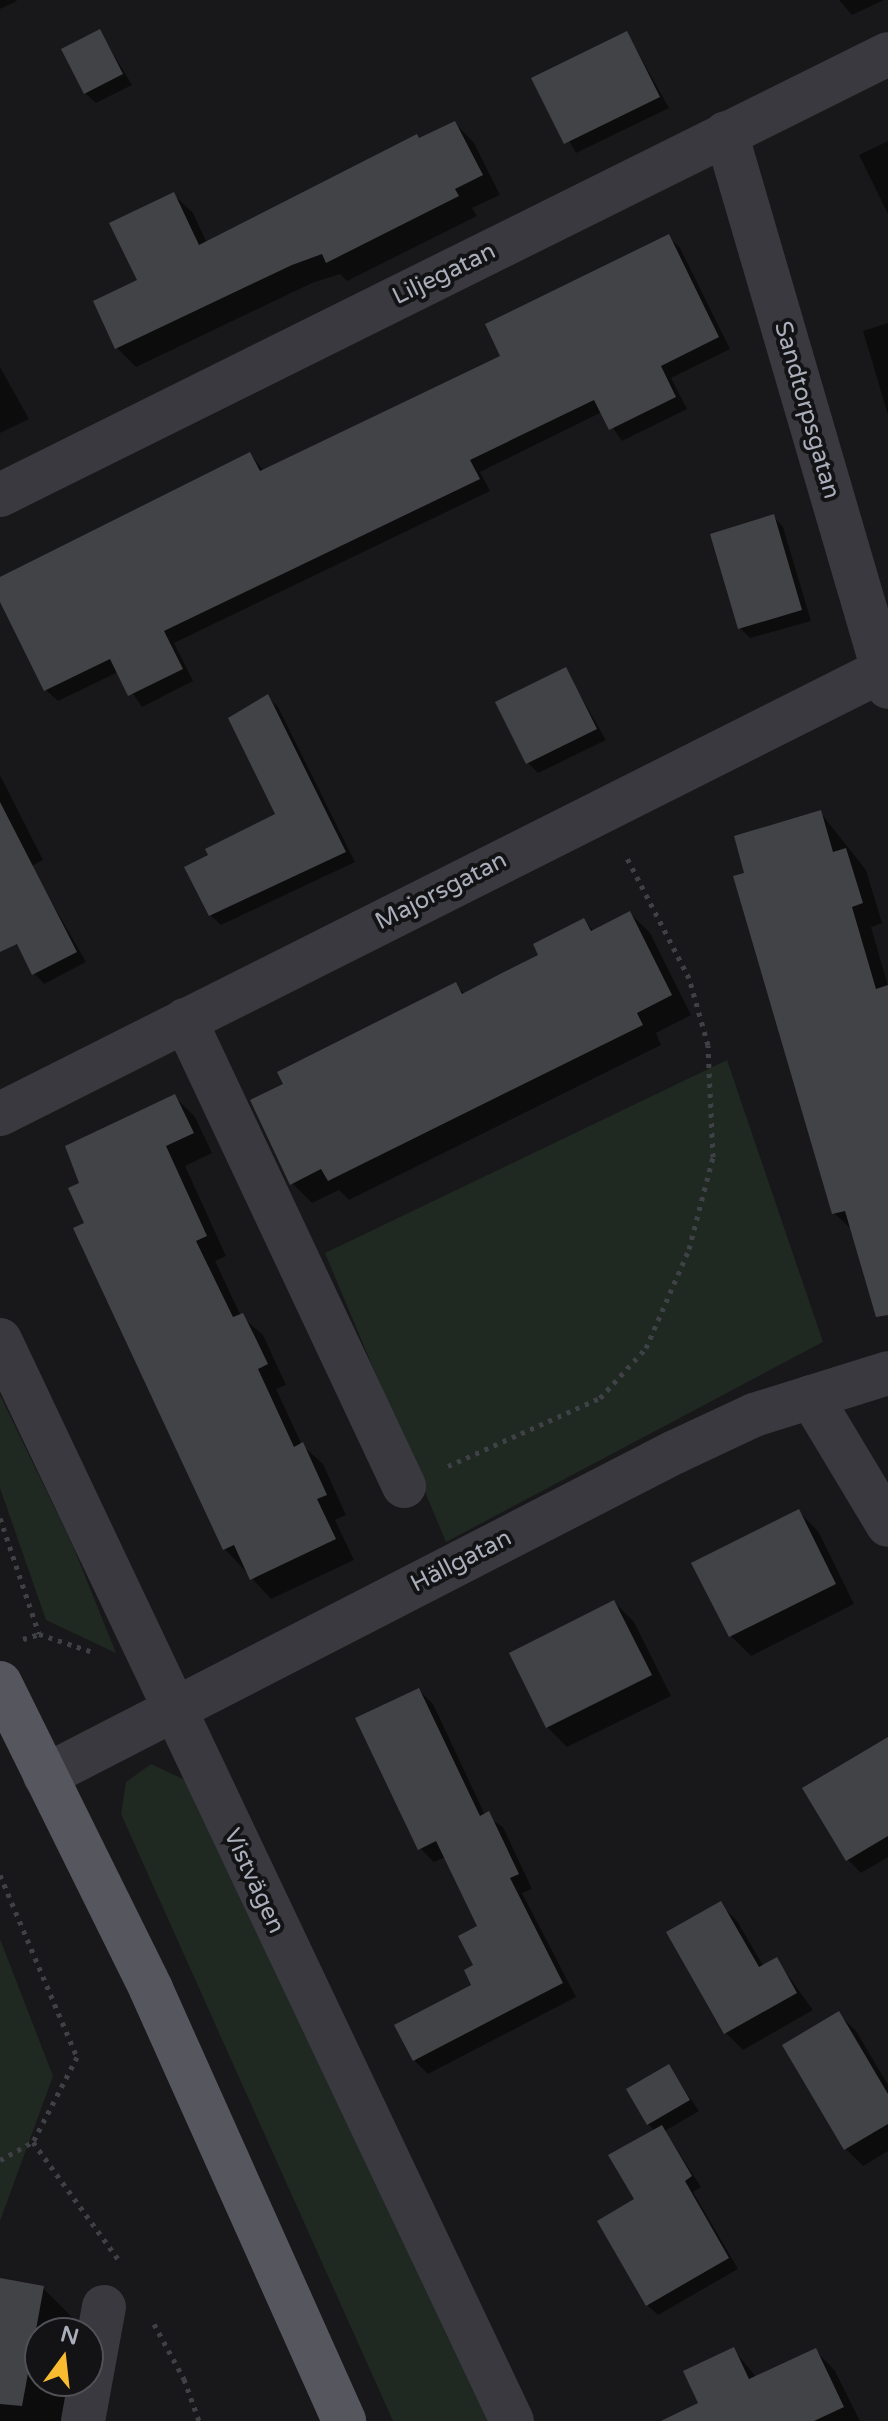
<!DOCTYPE html>
<html>
<head>
<meta charset="utf-8">
<style>
  body { margin:0 }
  #map { position:relative; width:888px; height:2421px; overflow:hidden; background:#18181a; font-family:"Varela Round",sans-serif }
  div>[style] { position:absolute }
  [style*='--x'] { left:calc(var(--x)*1px); top:calc(var(--y)*1px); width:calc(var(--w)*1px); rotate:calc(var(--a)*1deg) }
  .green>* { inset:0; background:#1f2821 }
  .shadow>* { inset:0; background:#0007 }
  .building>* { inset:0; background:#424347 }
  .path>* { height:5px; margin-top:-2.5px; transform-origin:0; background:repeating-linear-gradient(90deg,#3f4146 0 4px,transparent 0 10px) }
  .minor>* { height:44px; margin:-22px; padding:0 22px; transform-origin:22px; border-radius:22px; background:#39393f }
  .major>* { height:44px; margin:-22px; padding:0 22px; transform-origin:22px; border-radius:22px; background:#55565e }
  span { translate:-50% -50%; white-space:nowrap; text-align:center; line-height:1.15; -webkit-text-stroke:8px #131315; paint-order:stroke }
  .street-label { font-size:24px; color:#aaaeba }
  .north { position:absolute; left:24px; top:2317px; width:80px; height:80px; box-sizing:border-box; background:#131315; border:2px solid #4f5157; border-radius:50%; rotate:15deg; font-size:22px; font-weight:700; line-height:32px; text-align:center; color:#aaaeba }
  .north::after { content:''; display:block; margin:auto; width:28px; height:36px; background:#f9bc30; clip-path:polygon(50% 0,100% 100%,50% 72%,0 100%) }
</style>
</head>
<body>
<div id="map">
  <div class="green">
    <div style="clip-path:polygon(727px 1060px,823px 1342px,446px 1542px,325px 1253px)"></div>
    <div style="clip-path:polygon(0 1395px,73px 1546px,116px 1653px,46px 1620px,0 1488px)"></div>
    <div style="clip-path:polygon(151px 1764px,187px 1781px,491px 2421px,393px 2421px,121px 1814px,126px 1782px)"></div>
    <div style="clip-path:polygon(0 1939px,53px 2076px,0 2221px)"></div>
  </div>
  <div class="shadow">
    <div style="clip-path:polygon(0 0,16px 0,17px 1px,0 9px)"></div>
    <div style="clip-path:polygon(839px 0,884px 0,852px 15px)"></div>
    <div style="clip-path:polygon(100px 32px,132px 85px,96px 103px,85px 93px)"></div>
    <div style="clip-path:polygon(627px 33px,669px 108px,576px 153px,534px 79px)"></div>
    <div style="clip-path:polygon(455px 123px,474px 143px,500px 195px,472px 208px,477px 216px,347px 281px,340px 274px,312px 283px,136px 367px,117px 348px,173px 194px,193px 213px,207px 243px)"></div>
    <div style="clip-path:polygon(888px 141px,888px 214px,859px 155px)"></div>
    <div style="clip-path:polygon(668px 236px,680px 248px,730px 349px,671px 378px,687px 409px,622px 441px,602px 412px,480px 472px,490px 491px,174px 643px,193px 681px,142px 707px,118px 672px,58px 701px,46px 690px,0 597px,0 579px,250px 454px,264px 471px,503px 357px)"></div>
    <div style="clip-path:polygon(888px 323px,888px 415px,863px 331px)"></div>
    <div style="clip-path:polygon(0 367px,29px 419px,0 433px)"></div>
    <div style="clip-path:polygon(773px 516px,783px 527px,811px 621px,750px 638px,740px 628px)"></div>
    <div style="clip-path:polygon(565px 669px,606px 740px,538px 773px,528px 763px)"></div>
    <div style="clip-path:polygon(267px 697px,278px 707px,355px 862px,221px 925px,210px 915px,277px 815px)"></div>
    <div style="clip-path:polygon(0 775px,43px 860px,10px 878px,0 868px)"></div>
    <div style="clip-path:polygon(820px 812px,866px 870px,882px 923px,871px 927px,888px 986px,888px 1264px,834px 1213px,747px 874px)"></div>
    <div style="clip-path:polygon(44px 889px,86px 962px,44px 984px,34px 973px)"></div>
    <div style="clip-path:polygon(630px 913px,650px 933px,691px 1015px,656px 1033px,661px 1045px,349px 1200px,339px 1190px,312px 1203px,292px 1183px,455px 985px,465px 994px,541px 956px,584px 921px,594px 931px)"></div>
    <div style="clip-path:polygon(175px 1097px,195px 1117px,212px 1153px,185px 1166px,226px 1256px,215px 1261px,241px 1316px,263px 1335px,286px 1385px,276px 1389px,302px 1445px,323px 1464px,346px 1515px,335px 1520px,354px 1560px,271px 1599px,225px 1549px,87px 1224px,82px 1184px)"></div>
    <div style="clip-path:polygon(798px 1511px,818px 1531px,854px 1604px,751px 1656px,731px 1636px)"></div>
    <div style="clip-path:polygon(614px 1602px,634px 1622px,671px 1696px,567px 1747px,547px 1727px)"></div>
    <div style="clip-path:polygon(419px 1690px,433px 1704px,485px 1815px,503px 1827px,532px 1889px,522px 1893px,576px 1997px,428px 2074px,414px 2060px,474px 1986px,479px 1927px,446px 1857px,434px 1862px,420px 1848px)"></div>
    <div style="clip-path:polygon(888px 1744px,888px 1857px,861px 1873px,848px 1860px)"></div>
    <div style="clip-path:polygon(720px 1904px,737px 1921px,764px 1967px,776px 1959px,813px 2010px,743px 2050px,726px 2033px,669px 1933px)"></div>
    <div style="clip-path:polygon(839px 2014px,856px 2031px,888px 2085px,888px 2151px,863px 2166px,846px 2149px)"></div>
    <div style="clip-path:polygon(669px 2067px,699px 2111px,665px 2131px,701px 2187px,693px 2192px,738px 2269px,658px 2315px,647px 2305px,637px 2200px,655px 2131px,648px 2124px)"></div>
    <div style="clip-path:polygon(0 2280px,43px 2288px,80px 2325px,79px 2333px,40px 2333px,40px 2381px,70px 2381px,62px 2421px,0 2421px)"></div>
    <div style="clip-path:polygon(733px 2349px,757px 2378px,815px 2350px,835px 2371px,860px 2421px,709px 2421px)"></div>
  </div>
  <div class="building">
    <div style="clip-path:polygon(100px 29px,123px 74px,84px 94px,61px 49px)"></div>
    <div style="clip-path:polygon(627px 31px,660px 97px,564px 144px,531px 78px)"></div>
    <div style="clip-path:polygon(455px 121px,483px 175px,455px 189px,459px 196px,326px 263px,322px 254px,292px 265px,115px 349px,93px 301px,137px 280px,109px 223px,174px 192px,199px 245px,417px 134px,419px 138px)"></div>
    <div style="clip-path:polygon(669px 234px,719px 337px,661px 366px,676px 397px,609px 430px,594px 400px,470px 460px,480px 479px,164px 631px,183px 669px,128px 696px,110px 659px,44px 691px,0 602px,0 577px,250px 452px,260px 471px,500px 356px,485px 324px)"></div>
    <div style="clip-path:polygon(774px 514px,802px 610px,738px 629px,710px 534px)"></div>
    <div style="clip-path:polygon(566px 667px,597px 729px,526px 764px,495px 702px)"></div>
    <div style="clip-path:polygon(268px 694px,346px 852px,209px 916px,184px 867px,208px 855px,205px 849px,275px 814px,228px 718px)"></div>
    <div style="clip-path:polygon(0 802px,77px 952px,32px 975px,17px 944px,0 952px)"></div>
    <div style="clip-path:polygon(821px 810px,833px 852px,846px 848px,863px 903px,852px 907px,876px 989px,888px 985px,888px 1315px,876px 1317px,845px 1211px,832px 1214px,733px 876px,744px 873px,734px 836px)"></div>
    <div style="clip-path:polygon(630px 911px,672px 995px,637px 1013px,643px 1025px,328px 1181px,321px 1169px,290px 1185px,250px 1100px,283px 1084px,277px 1072px,456px 982px,462px 994px,500px 974px,538px 955px,533px 944px,584px 918px,591px 931px)"></div>
    <div style="clip-path:polygon(175px 1094px,194px 1133px,166px 1146px,207px 1236px,196px 1241px,233px 1317px,243px 1313px,256px 1339px,268px 1364px,258px 1369px,294px 1447px,303px 1442px,327px 1495px,317px 1499px,336px 1539px,250px 1580px,234px 1545px,223px 1550px,73px 1228px,84px 1223px,68px 1188px,79px 1183px,65px 1146px)"></div>
    <div style="clip-path:polygon(799px 1509px,836px 1584px,729px 1637px,691px 1563px)"></div>
    <div style="clip-path:polygon(614px 1600px,652px 1675px,546px 1728px,509px 1653px)"></div>
    <div style="clip-path:polygon(419px 1688px,480px 1816px,489px 1811px,519px 1874px,510px 1878px,563px 1983px,413px 2061px,394px 2025px,471px 1985px,464px 1970px,473px 1965px,458px 1936px,477px 1926px,436px 1841px,418px 1850px,355px 1718px)"></div>
    <div style="clip-path:polygon(888px 1737px,888px 1836px,846px 1861px,802px 1788px)"></div>
    <div style="clip-path:polygon(721px 1901px,759px 1967px,777px 1957px,797px 1993px,724px 2034px,666px 1932px)"></div>
    <div style="clip-path:polygon(839px 2011px,888px 2094px,888px 2124px,844px 2150px,782px 2045px)"></div>
    <div style="clip-path:polygon(669px 2064px,690px 2100px,647px 2125px,626px 2089px)"></div>
    <div style="clip-path:polygon(662px 2125px,692px 2176px,685px 2181px,729px 2258px,646px 2306px,597px 2221px,634px 2199px,608px 2155px)"></div>
    <div style="clip-path:polygon(0 2278px,44px 2286px,22px 2406px,0 2404px)"></div>
    <div style="clip-path:polygon(734px 2347px,749px 2379px,816px 2348px,844px 2407px,814px 2421px,661px 2421px,698px 2403px,683px 2371px)"></div>
  </div>
  <div class="path">
    <div style="--x:448;--y:1466;--w:167;--a:-24.1"></div>
    <div style="--x:600;--y:1398;--w:68;--a:-47.4"></div>
    <div style="--x:646;--y:1348;--w:108;--a:-66.5"></div>
    <div style="--x:689;--y:1249;--w:95;--a:-75.4"></div>
    <div style="--x:713;--y:1157;--w:112;--a:-92.6"></div>
    <div style="--x:708;--y:1045;--w:70;--a:-105.8"></div>
    <div style="--x:689;--y:978;--w:140;--a:-117.3"></div>
    <div style="--x:0;--y:1518;--w:122;--a:71.4"></div>
    <div style="--x:23;--y:1639;--w:17;--a:-17"></div>
    <div style="--x:39;--y:1634;--w:54;--a:18.4"></div>
    <div style="--x:0;--y:1875;--w:198;--a:67.1"></div>
    <div style="--x:77;--y:2057;--w:96;--a:117.4"></div>
    <div style="--x:33;--y:2142;--w:145;--a:54"></div>
    <div style="--x:0;--y:2160;--w:38;--a:-29"></div>
    <div style="--x:154;--y:2324;--w:63;--a:61.4"></div>
    <div style="--x:184;--y:2379;--w:45;--a:70.3"></div>
  </div>
  <div class="minor">
    <div style="--x:726;--y:133;--w:577;--a:73.7"></div>
    <div style="--x:0;--y:495;--w:991;--a:-26.41"></div>
    <div style="--x:185;--y:1020;--w:515;--a:64.83"></div>
    <div style="--x:0;--y:1114;--w:988;--a:-26.69"></div>
    <div style="--x:0;--y:1340;--w:1196;--a:64.66"></div>
    <div style="--x:811;--y:1397;--w:149;--a:59"></div>
    <div style="--x:45;--y:1776;--w:708;--a:-27.22"></div>
    <div style="--x:675;--y:1452;--w:87;--a:-25.1"></div>
    <div style="--x:754;--y:1415;--w:140;--a:-17.4"></div>
    <div style="--x:83;--y:2421;--w:116;--a:-79.6"></div>
  </div>
  <div class="major">
    <div style="--x:0;--y:1683;--w:341;--a:63.7"></div>
    <div style="--x:151;--y:1989;--w:473;--a:65.9"></div>
  </div>
  <div class="street-label">
    <span style="left:444px;top:274px;rotate:-26deg">Liljegatan</span>
    <span style="left:807px;top:410px;rotate:74deg">Sandtorpsgatan</span>
    <span style="left:441px;top:891px;rotate:-27deg">Majorsgatan</span>
    <span style="left:461px;top:1561px;rotate:-27deg">Hällgatan</span>
    <span style="left:254px;top:1881px;rotate:65deg">Vistvägen</span>
  </div>
  <div class="north">N</div>
</div>
</body>
</html>
